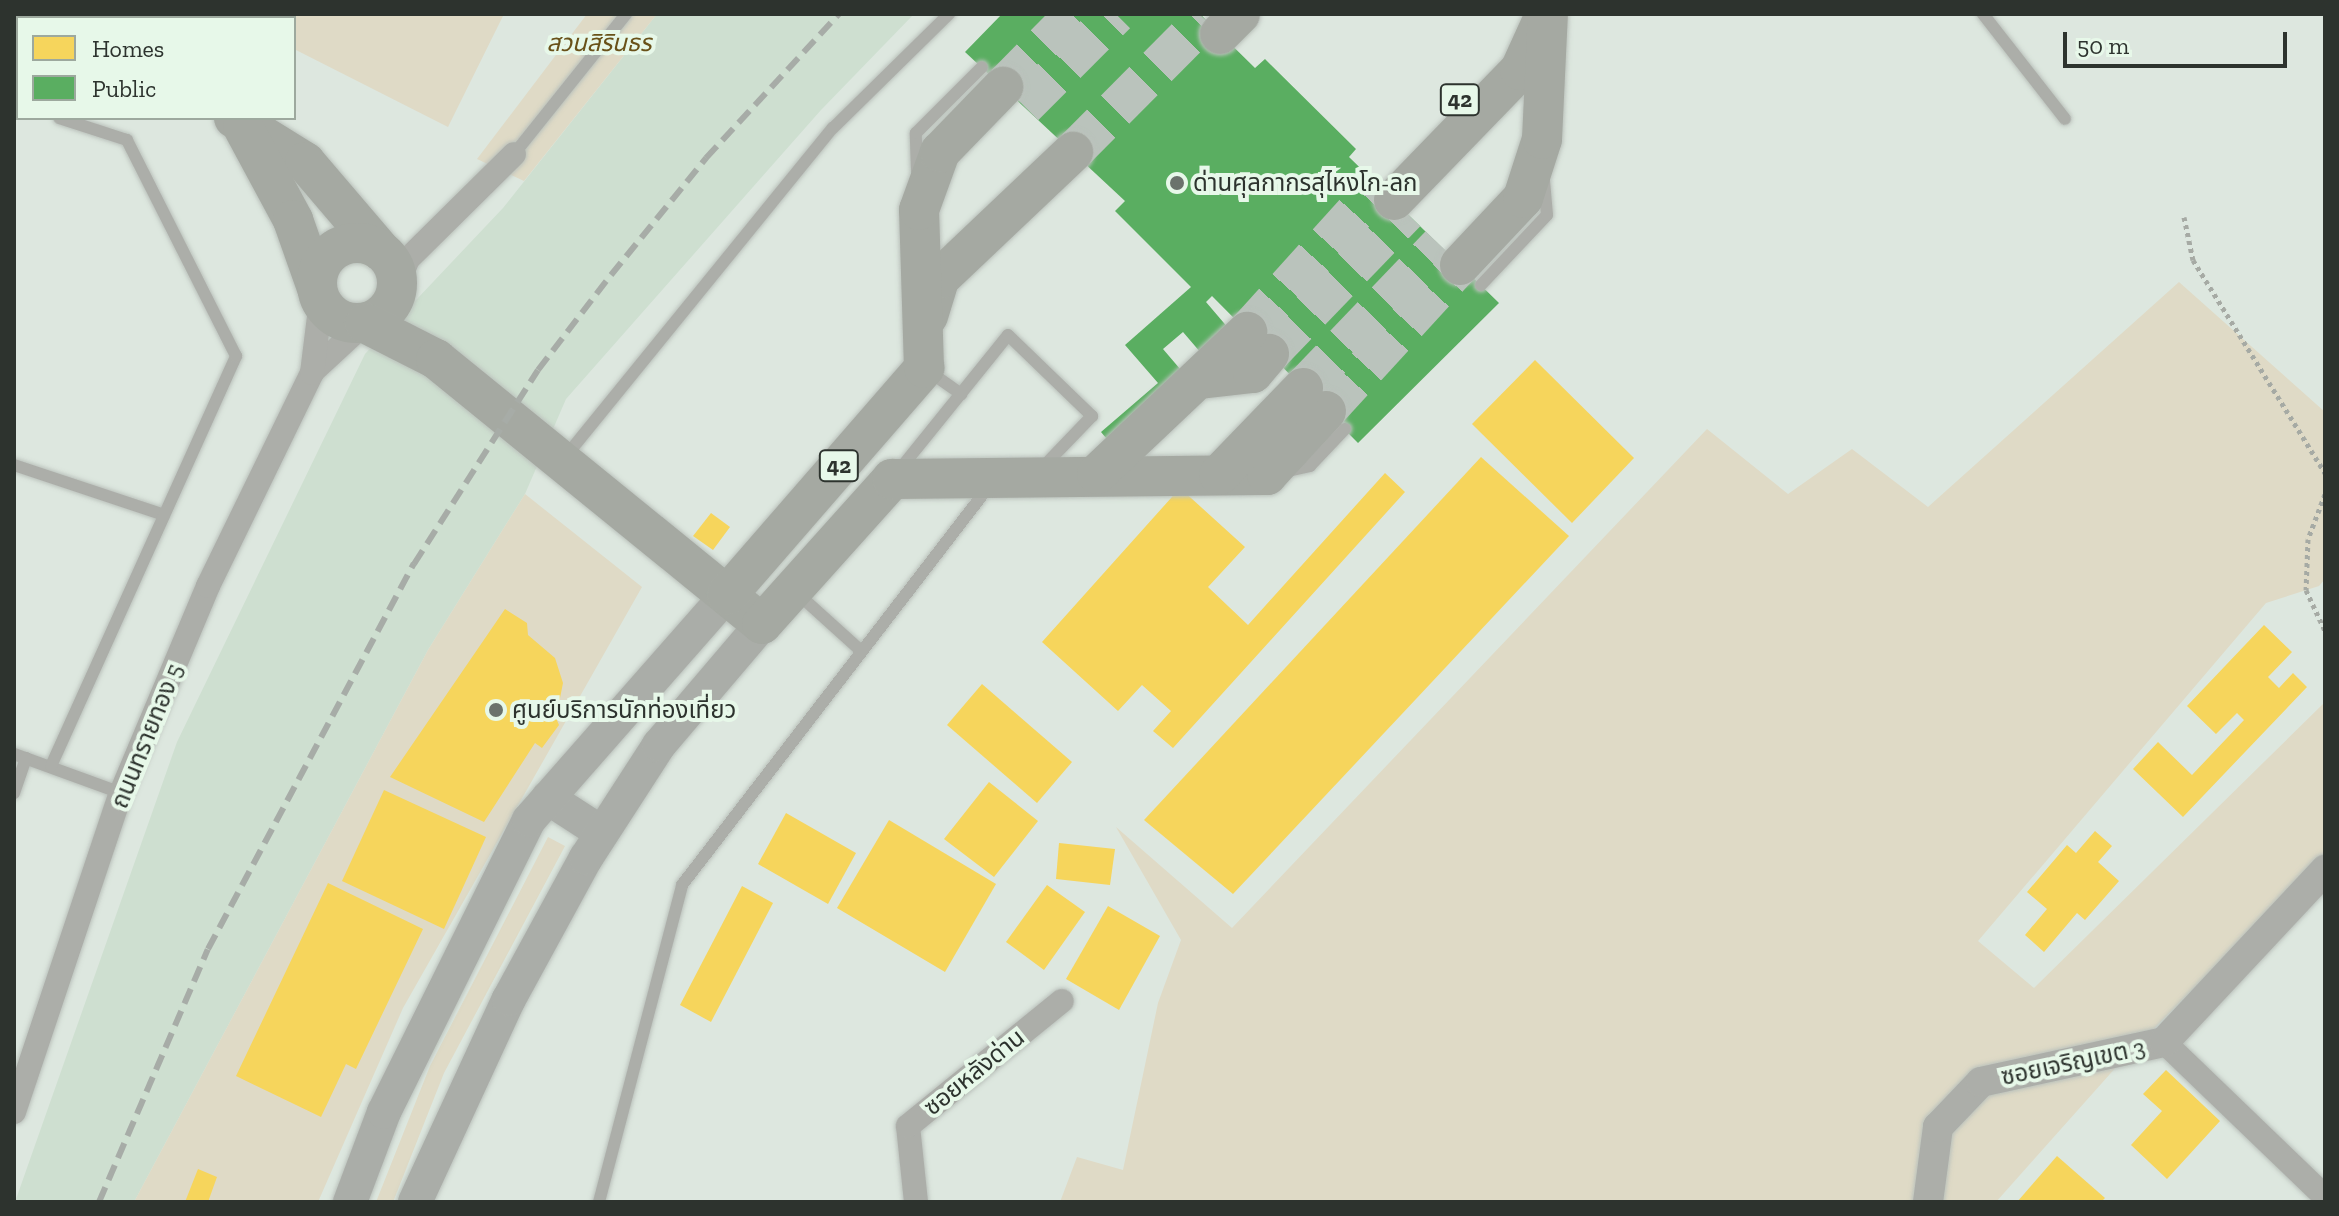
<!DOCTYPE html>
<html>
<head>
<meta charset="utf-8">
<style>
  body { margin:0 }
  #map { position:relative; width:2339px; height:1216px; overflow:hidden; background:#dde7df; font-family:"Zilla Slab","Noto Sans Thai",serif }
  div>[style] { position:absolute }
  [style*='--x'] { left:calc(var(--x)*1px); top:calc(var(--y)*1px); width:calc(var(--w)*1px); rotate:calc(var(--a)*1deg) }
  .built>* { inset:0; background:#cedfd0 }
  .green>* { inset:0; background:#dfdac6 }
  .homes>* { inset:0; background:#f6d55c }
  .public>* { inset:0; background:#5aae61 }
  .trunk-tunnel>* { height:40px; margin-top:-20px; transform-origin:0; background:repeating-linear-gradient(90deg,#bac3bc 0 40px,transparent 0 60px) }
  .path>* { height:5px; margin-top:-2.5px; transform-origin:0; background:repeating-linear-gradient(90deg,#a6aaa4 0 4px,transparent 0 8px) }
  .roads { filter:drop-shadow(0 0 2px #bbc2bc) drop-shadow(0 0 2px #bbc2bc) }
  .service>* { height:12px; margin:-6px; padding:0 6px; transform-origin:6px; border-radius:6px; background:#acaea9 }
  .minor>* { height:24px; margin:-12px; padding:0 12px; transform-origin:12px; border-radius:12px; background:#acaea9 }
  .tertiary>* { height:30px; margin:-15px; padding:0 15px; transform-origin:15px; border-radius:15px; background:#acaea9 }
  .secondary>* { height:34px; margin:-17px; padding:0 17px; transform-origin:17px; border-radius:17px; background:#aaada8 }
  .trunk>* { height:40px; margin:-20px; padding:0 20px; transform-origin:20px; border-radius:20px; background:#a5a9a2 }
  .trunk>.ring { margin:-20px; padding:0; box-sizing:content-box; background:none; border:40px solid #a5a9a2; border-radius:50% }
  .rail>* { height:6px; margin-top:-3px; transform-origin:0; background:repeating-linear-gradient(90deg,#a7aca7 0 16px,transparent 0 24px) }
  .dots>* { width:22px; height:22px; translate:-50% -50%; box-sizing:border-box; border:4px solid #e7f8e9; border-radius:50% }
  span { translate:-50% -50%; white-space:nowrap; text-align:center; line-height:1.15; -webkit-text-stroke:8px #e7f8e9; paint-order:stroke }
  .shield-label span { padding:2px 6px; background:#e7f8e9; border:2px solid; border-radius:6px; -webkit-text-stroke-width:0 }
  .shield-label { font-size:22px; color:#2d332e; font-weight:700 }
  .park-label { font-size:24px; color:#695119; font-style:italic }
  .poi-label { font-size:24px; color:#2d332e }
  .left { translate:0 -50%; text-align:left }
  .street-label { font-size:24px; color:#2d332e }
  .frame { position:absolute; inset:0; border:16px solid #2d332e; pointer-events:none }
  .legend { position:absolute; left:16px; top:16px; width:280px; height:104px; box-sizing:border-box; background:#e7f8e9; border:2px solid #9da99e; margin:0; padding:10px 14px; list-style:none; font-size:24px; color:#2d332e }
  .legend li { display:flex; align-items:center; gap:16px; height:40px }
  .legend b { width:40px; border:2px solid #9da99e }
  .scale { position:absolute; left:2063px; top:32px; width:224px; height:36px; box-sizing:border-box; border:4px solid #2d332e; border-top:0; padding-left:10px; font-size:24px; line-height:28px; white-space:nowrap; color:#2d332e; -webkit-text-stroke:6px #e7f8e9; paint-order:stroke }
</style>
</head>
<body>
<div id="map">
  <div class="built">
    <div style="clip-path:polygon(657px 14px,914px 14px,821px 110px,566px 399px,525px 494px,428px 650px,134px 1202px,15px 1202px,177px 742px,365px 354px,503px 208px)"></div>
  </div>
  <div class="green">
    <div style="clip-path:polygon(224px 14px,504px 14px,448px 127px,294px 49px,294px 18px)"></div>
    <div style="clip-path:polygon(587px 14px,657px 14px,524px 181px,477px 159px)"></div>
    <div style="clip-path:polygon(2179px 282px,2325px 412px,2325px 579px,2319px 586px,2266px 603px,1978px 941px,2034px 988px,2324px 703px,2325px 855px,2118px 1065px,1996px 1202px,1060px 1202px,1077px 1157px,1123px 1170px,1158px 1003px,1181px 940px,1116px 827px,1232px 928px,1707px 429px,1788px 494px,1852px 449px,1928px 507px)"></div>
    <div style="clip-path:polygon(525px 494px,642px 587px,403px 1008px,318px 1202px,134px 1202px,428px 650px)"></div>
    <div style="clip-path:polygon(548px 837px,565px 846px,444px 1073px,393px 1202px,376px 1202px,430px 1066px)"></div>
  </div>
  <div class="homes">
    <div style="clip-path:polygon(1535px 360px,1634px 458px,1572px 523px,1472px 424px)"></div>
    <div style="clip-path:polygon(1481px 457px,1569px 536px,1233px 894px,1144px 820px)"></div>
    <div style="clip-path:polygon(1385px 473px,1405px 492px,1173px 748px,1153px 731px,1171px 711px,1142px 685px,1118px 711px,1042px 642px,1180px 488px,1245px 547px,1208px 587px,1248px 625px)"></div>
    <div style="clip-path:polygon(711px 513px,730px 527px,713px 550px,693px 536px)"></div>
    <div style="clip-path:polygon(505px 609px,527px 623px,528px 635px,555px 658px,563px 683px,556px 718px,559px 725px,542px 748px,535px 743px,484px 822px,390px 777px)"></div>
    <div style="clip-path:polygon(2264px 625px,2292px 652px,2268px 677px,2279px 688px,2293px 673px,2307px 687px,2183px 817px,2133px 769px,2158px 742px,2192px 775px,2244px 720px,2237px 713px,2216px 734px,2187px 706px)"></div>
    <div style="clip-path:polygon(982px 684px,1072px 762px,1037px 803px,947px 725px)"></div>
    <div style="clip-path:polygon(989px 782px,1038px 821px,994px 877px,944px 839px)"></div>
    <div style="clip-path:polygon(384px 790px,486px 837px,444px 929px,342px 881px)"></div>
    <div style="clip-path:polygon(786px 813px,856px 853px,828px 904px,758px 864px)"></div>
    <div style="clip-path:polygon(889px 820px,996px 884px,945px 972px,837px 908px)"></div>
    <div style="clip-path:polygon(2095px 831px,2112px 846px,2098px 862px,2119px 881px,2085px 920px,2077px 913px,2044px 952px,2025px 935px,2047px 909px,2027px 892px,2067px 845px,2076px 853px)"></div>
    <div style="clip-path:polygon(1059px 843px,1115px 849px,1110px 885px,1056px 879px)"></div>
    <div style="clip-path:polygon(328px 883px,423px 929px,356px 1069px,346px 1064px,321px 1117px,236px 1076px)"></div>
    <div style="clip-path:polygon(1047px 885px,1085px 912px,1044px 970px,1006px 942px)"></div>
    <div style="clip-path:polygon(742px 886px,773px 903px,711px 1022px,680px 1005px)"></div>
    <div style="clip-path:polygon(1108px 906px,1160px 936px,1119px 1010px,1066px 979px)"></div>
    <div style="clip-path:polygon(2166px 1070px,2220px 1121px,2167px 1179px,2131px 1145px,2162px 1111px,2143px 1094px)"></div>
    <div style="clip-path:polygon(2057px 1156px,2105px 1198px,2101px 1202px,2017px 1202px)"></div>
    <div style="clip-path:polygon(198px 1169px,217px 1177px,208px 1202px,185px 1202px)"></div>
  </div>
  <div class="public">
    <div style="clip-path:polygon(1002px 14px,1200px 14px,1255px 68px,1265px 59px,1356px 149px,1349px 157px,1499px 303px,1358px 443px,1212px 296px,1206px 302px,1235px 336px,1207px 360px,1183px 332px,1163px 349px,1192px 383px,1116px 450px,1101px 432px,1158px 383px,1125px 345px,1191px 287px,1115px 211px,1125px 201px,965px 52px)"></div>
  </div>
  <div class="trunk-tunnel">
    <div style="--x:1003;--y:87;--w:103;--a:-45.4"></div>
    <div style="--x:1024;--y:106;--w:130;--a:-45"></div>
    <div style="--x:1073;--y:152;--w:187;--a:-45.2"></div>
    <div style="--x:1247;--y:332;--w:197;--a:-47.9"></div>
    <div style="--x:1269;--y:354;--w:197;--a:-46"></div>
    <div style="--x:1303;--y:388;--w:198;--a:-46.2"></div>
    <div style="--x:1326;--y:411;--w:198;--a:-47.5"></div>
  </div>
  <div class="path">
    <div style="--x:2184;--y:217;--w:44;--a:78.2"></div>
    <div style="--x:2193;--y:260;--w:251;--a:58.2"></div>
    <div style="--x:2325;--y:494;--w:48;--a:110.7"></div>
    <div style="--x:2308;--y:539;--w:51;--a:92.2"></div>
    <div style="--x:2306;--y:590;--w:45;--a:65.1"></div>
  </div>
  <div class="roads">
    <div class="service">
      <div style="--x:1983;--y:14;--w:133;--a:52"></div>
      <div style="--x:14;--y:103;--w:4;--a:14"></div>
      <div style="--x:514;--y:154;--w:179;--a:-51.3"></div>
      <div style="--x:917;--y:171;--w:38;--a:-92"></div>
      <div style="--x:916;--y:133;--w:93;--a:-45"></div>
      <div style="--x:1481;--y:285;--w:96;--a:-46.7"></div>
      <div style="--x:1547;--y:215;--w:37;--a:-95"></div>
      <div style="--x:927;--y:370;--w:42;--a:35.2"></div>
      <div style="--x:566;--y:456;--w:423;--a:-50.9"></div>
      <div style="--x:833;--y:128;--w:163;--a:-44.5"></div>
      <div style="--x:14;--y:465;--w:158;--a:18.4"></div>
      <div style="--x:900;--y:469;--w:172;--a:-51.1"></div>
      <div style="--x:1008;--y:335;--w:117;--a:44"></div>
      <div style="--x:1092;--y:416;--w:74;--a:133.9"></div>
      <div style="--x:1288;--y:471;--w:23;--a:-13"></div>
      <div style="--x:1310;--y:466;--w:51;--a:-46.6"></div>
      <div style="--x:797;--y:593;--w:85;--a:42.1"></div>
      <div style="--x:14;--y:754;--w:114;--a:20"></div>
      <div style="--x:51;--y:766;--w:450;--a:-65.7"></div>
      <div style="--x:236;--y:356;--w:242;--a:-116.8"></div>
      <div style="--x:127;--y:140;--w:71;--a:-162.1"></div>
      <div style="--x:14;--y:793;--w:37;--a:-71"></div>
      <div style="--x:599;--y:1202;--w:328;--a:-75.3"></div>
      <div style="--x:682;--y:885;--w:505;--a:-52.4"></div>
    </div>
    <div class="minor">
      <div style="--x:397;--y:286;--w:29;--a:-68"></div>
      <div style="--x:408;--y:259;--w:149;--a:-44.7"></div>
      <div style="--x:313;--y:371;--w:71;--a:-42.7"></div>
      <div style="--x:2164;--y:1042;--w:223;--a:43.9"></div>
      <div style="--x:14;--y:1112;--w:336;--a:-71.5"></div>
      <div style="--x:121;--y:793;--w:225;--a:-67.2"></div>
      <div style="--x:208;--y:586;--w:237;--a:-64"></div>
      <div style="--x:312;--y:373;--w:73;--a:-82.9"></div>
      <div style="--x:916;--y:1202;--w:76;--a:-96"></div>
      <div style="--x:908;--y:1126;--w:198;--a:-39.1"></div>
    </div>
    <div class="tertiary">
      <div style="--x:1928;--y:1202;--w:76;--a:-82.4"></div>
      <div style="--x:1938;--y:1127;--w:62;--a:-46.3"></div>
      <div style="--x:1981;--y:1082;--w:187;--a:-12.3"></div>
      <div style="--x:2164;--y:1042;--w:236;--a:-46.9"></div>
    </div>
    <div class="secondary">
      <div style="--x:548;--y:798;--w:64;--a:32.9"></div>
      <div style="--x:350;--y:1202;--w:96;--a:-69.3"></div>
      <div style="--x:384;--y:1112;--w:326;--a:-63.6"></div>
      <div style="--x:529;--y:820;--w:300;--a:-48.7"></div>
      <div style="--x:415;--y:1202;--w:224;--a:-65.2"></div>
      <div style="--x:509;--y:999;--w:161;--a:-61.4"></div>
      <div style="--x:586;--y:858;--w:135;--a:-57.1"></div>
      <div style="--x:659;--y:745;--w:159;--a:-49.6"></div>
    </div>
    <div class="trunk">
      <div style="--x:14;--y:19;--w:4;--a:27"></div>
      <div style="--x:1220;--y:34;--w:28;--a:-45"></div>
      <div style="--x:234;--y:118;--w:84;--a:31.8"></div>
      <div style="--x:305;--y:162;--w:117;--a:49.5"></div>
      <div style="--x:243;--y:127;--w:106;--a:61.7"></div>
      <div style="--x:293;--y:220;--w:72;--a:70.6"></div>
      <div style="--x:1394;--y:200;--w:181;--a:-45.9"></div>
      <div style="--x:1520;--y:70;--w:51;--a:-65.5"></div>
      <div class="ring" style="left:317px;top:243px;width:40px;height:40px"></div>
      <div style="--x:1460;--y:265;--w:92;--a:-46.8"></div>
      <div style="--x:1523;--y:198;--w:62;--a:-72.1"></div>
      <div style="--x:1542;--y:139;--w:125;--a:-87.3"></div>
      <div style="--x:928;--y:316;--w:39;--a:-73"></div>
      <div style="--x:939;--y:279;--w:185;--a:-43.5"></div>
      <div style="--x:365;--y:323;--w:80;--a:26.9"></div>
      <div style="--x:436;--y:359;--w:420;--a:39.1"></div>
      <div style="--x:762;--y:624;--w:195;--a:-48.1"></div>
      <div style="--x:892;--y:479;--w:375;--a:-0.6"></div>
      <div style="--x:1267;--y:475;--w:87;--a:-47.3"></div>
      <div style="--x:1200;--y:379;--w:53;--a:-6.5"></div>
      <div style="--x:1253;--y:373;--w:25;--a:-50"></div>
      <div style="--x:1097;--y:474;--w:207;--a:-43.4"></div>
      <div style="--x:1219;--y:475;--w:121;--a:-46"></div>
      <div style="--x:727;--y:595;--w:301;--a:-49"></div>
      <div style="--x:924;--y:368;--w:158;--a:-91.8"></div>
      <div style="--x:919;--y:210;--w:62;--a:-70.1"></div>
      <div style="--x:940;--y:152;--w:91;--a:-45.9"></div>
    </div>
  </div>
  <div class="rail">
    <div style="--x:99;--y:1202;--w:275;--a:-66.7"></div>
    <div style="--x:208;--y:949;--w:437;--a:-61.9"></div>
    <div style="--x:414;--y:564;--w:230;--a:-57.4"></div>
    <div style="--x:538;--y:370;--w:120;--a:-52.5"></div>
    <div style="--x:611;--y:275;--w:151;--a:-50.9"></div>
    <div style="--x:706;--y:158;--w:196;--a:-47.3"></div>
  </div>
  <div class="dots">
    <div style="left:1177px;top:183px;background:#6b726c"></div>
    <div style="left:496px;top:710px;background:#6b726c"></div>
  </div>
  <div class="shield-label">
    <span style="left:1460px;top:100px">42</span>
    <span style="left:839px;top:466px">42</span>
  </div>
  <div class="park-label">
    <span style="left:599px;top:43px">สวนสิรินธร</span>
  </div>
  <div class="poi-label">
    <span class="left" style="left:1193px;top:183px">ด่านศุลกากรสุไหงโก-ลก</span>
    <span class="left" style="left:512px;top:710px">ศูนย์บริการนักท่องเที่ยว</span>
  </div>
  <div class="street-label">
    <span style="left:147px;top:736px;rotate:-68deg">ถนนทรายทอง 5</span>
    <span style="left:2073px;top:1062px;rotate:-12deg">ซอยเจริญเขต 3</span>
    <span style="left:974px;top:1072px;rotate:-39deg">ซอยหลังด่าน</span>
  </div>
  <div class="frame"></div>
  <ul class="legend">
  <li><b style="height:22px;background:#f6d55c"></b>Homes</li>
  <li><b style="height:22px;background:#5aae61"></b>Public</li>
  </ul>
  <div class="scale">50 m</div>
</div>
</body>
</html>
